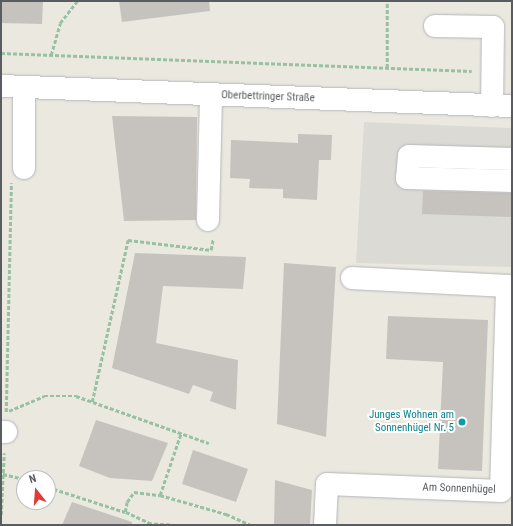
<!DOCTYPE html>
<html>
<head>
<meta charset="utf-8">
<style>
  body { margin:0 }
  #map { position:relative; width:513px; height:526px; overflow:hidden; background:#ebe8e0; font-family:"Roboto Condensed",sans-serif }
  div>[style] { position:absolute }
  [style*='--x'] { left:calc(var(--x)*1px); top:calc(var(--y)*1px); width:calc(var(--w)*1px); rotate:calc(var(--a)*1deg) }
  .industrial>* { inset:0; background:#dcdad5 }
  .building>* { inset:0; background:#c6c3be }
  .path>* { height:2.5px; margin-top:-1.25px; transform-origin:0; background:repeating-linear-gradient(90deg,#98c1a2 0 4px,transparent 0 6px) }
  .roads { filter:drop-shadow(0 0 1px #b3b6ba) drop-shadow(0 0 1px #b3b6ba) }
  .minor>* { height:22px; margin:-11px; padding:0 11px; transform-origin:11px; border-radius:11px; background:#fff }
  .dots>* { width:11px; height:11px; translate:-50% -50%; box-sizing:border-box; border:2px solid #fff; border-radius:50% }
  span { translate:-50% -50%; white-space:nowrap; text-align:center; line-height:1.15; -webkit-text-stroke:4px #fff; paint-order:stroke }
  .street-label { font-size:11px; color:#595c60 }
  .culture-label { font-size:11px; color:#0d838f }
  .right { translate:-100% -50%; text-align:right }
  .frame { position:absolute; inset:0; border:2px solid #595c60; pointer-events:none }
  .north { position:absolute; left:16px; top:470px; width:40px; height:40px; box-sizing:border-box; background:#fff; border:1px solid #bdbebf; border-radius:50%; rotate:343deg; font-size:11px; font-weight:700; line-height:16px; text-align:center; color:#595c60 }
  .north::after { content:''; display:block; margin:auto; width:14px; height:18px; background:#dd3c34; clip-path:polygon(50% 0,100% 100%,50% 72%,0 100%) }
</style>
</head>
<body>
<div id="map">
  <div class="industrial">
    <div style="clip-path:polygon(364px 122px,512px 128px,512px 267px,356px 263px)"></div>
  </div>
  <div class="building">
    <div style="clip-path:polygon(1px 1px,43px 1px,42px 24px,1px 23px)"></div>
    <div style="clip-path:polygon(119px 1px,209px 1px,210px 11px,122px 22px)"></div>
    <div style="clip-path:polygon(112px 116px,197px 117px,196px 220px,124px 221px)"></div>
    <div style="clip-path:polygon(298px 134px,332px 135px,331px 160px,319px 160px,317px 200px,283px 198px,283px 189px,249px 188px,250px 179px,230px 178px,231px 140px,298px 143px)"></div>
    <div style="clip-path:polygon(423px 191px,512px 193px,512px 217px,422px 214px)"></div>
    <div style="clip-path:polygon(135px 253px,246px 257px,243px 289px,163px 286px,156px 343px,238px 360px,236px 410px,210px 401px,213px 392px,193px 385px,189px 394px,112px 368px)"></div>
    <div style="clip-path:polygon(284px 263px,336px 267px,326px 437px,277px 424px)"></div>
    <div style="clip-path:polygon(388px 316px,488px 320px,482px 471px,438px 469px,443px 362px,386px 359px)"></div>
    <div style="clip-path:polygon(96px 420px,168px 443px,152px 481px,110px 478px,79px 466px)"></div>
    <div style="clip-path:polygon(193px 450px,248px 469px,236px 502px,182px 484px)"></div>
    <div style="clip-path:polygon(275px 480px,312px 490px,310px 525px,274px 525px)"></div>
    <div style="clip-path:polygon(72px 502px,132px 522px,132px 525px,62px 525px)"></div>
  </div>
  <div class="path">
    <div style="--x:1;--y:53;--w:471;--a:2.2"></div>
    <div style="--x:51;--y:55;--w:33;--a:-74"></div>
    <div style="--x:60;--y:23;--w:28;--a:-52"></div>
    <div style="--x:387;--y:68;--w:67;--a:-90"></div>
    <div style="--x:92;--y:402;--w:166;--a:-77.5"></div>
    <div style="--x:128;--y:240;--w:84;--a:6.9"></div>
    <div style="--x:211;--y:250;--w:11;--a:-80"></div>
    <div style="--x:9;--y:411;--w:38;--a:-23"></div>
    <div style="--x:44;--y:396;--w:32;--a:0"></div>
    <div style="--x:76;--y:396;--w:141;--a:19.5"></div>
    <div style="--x:6;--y:412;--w:229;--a:-88.7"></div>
    <div style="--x:3;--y:474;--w:22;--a:13"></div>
    <div style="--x:48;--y:487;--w:81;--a:18"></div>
    <div style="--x:160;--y:495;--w:69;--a:16.1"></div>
    <div style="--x:226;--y:514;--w:27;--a:24"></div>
    <div style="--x:1;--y:515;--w:62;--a:-87.2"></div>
    <div style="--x:170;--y:525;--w:19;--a:-177"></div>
    <div style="--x:151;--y:524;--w:29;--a:-155"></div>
    <div style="--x:125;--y:512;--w:10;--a:-79"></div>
    <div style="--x:127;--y:502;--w:12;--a:-55"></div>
    <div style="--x:134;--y:492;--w:26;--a:7"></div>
    <div style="--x:160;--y:495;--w:65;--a:-71.3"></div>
  </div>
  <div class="roads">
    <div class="minor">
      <div style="--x:435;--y:26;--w:58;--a:1"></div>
      <div style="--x:493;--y:27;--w:79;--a:90.7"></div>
      <div style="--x:1;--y:86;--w:511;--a:2.24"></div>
      <div style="--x:512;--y:159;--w:103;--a:-178.3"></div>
      <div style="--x:409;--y:156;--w:22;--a:95"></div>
      <div style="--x:407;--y:178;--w:105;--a:1.6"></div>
      <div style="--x:24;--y:168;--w:81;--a:-90"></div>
      <div style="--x:208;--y:220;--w:125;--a:-88.6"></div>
      <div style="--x:352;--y:278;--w:160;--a:2.9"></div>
      <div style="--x:1;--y:432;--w:5;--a:0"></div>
      <div style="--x:325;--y:525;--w:41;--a:-87.2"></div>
      <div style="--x:327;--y:484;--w:174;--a:2.3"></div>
      <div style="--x:501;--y:491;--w:205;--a:-88.3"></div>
    </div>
  </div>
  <div class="dots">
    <div style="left:462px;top:422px;background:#0f9aa8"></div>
  </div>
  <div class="street-label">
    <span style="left:268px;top:97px;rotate:2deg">Oberbettringer Straße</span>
    <span style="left:459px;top:489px;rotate:2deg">Am Sonnenhügel</span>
  </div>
  <div class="culture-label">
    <span class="right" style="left:454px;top:422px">Junges Wohnen am<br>Sonnenhügel Nr. 5</span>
  </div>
  <div class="frame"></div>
  <div class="north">N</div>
</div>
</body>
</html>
